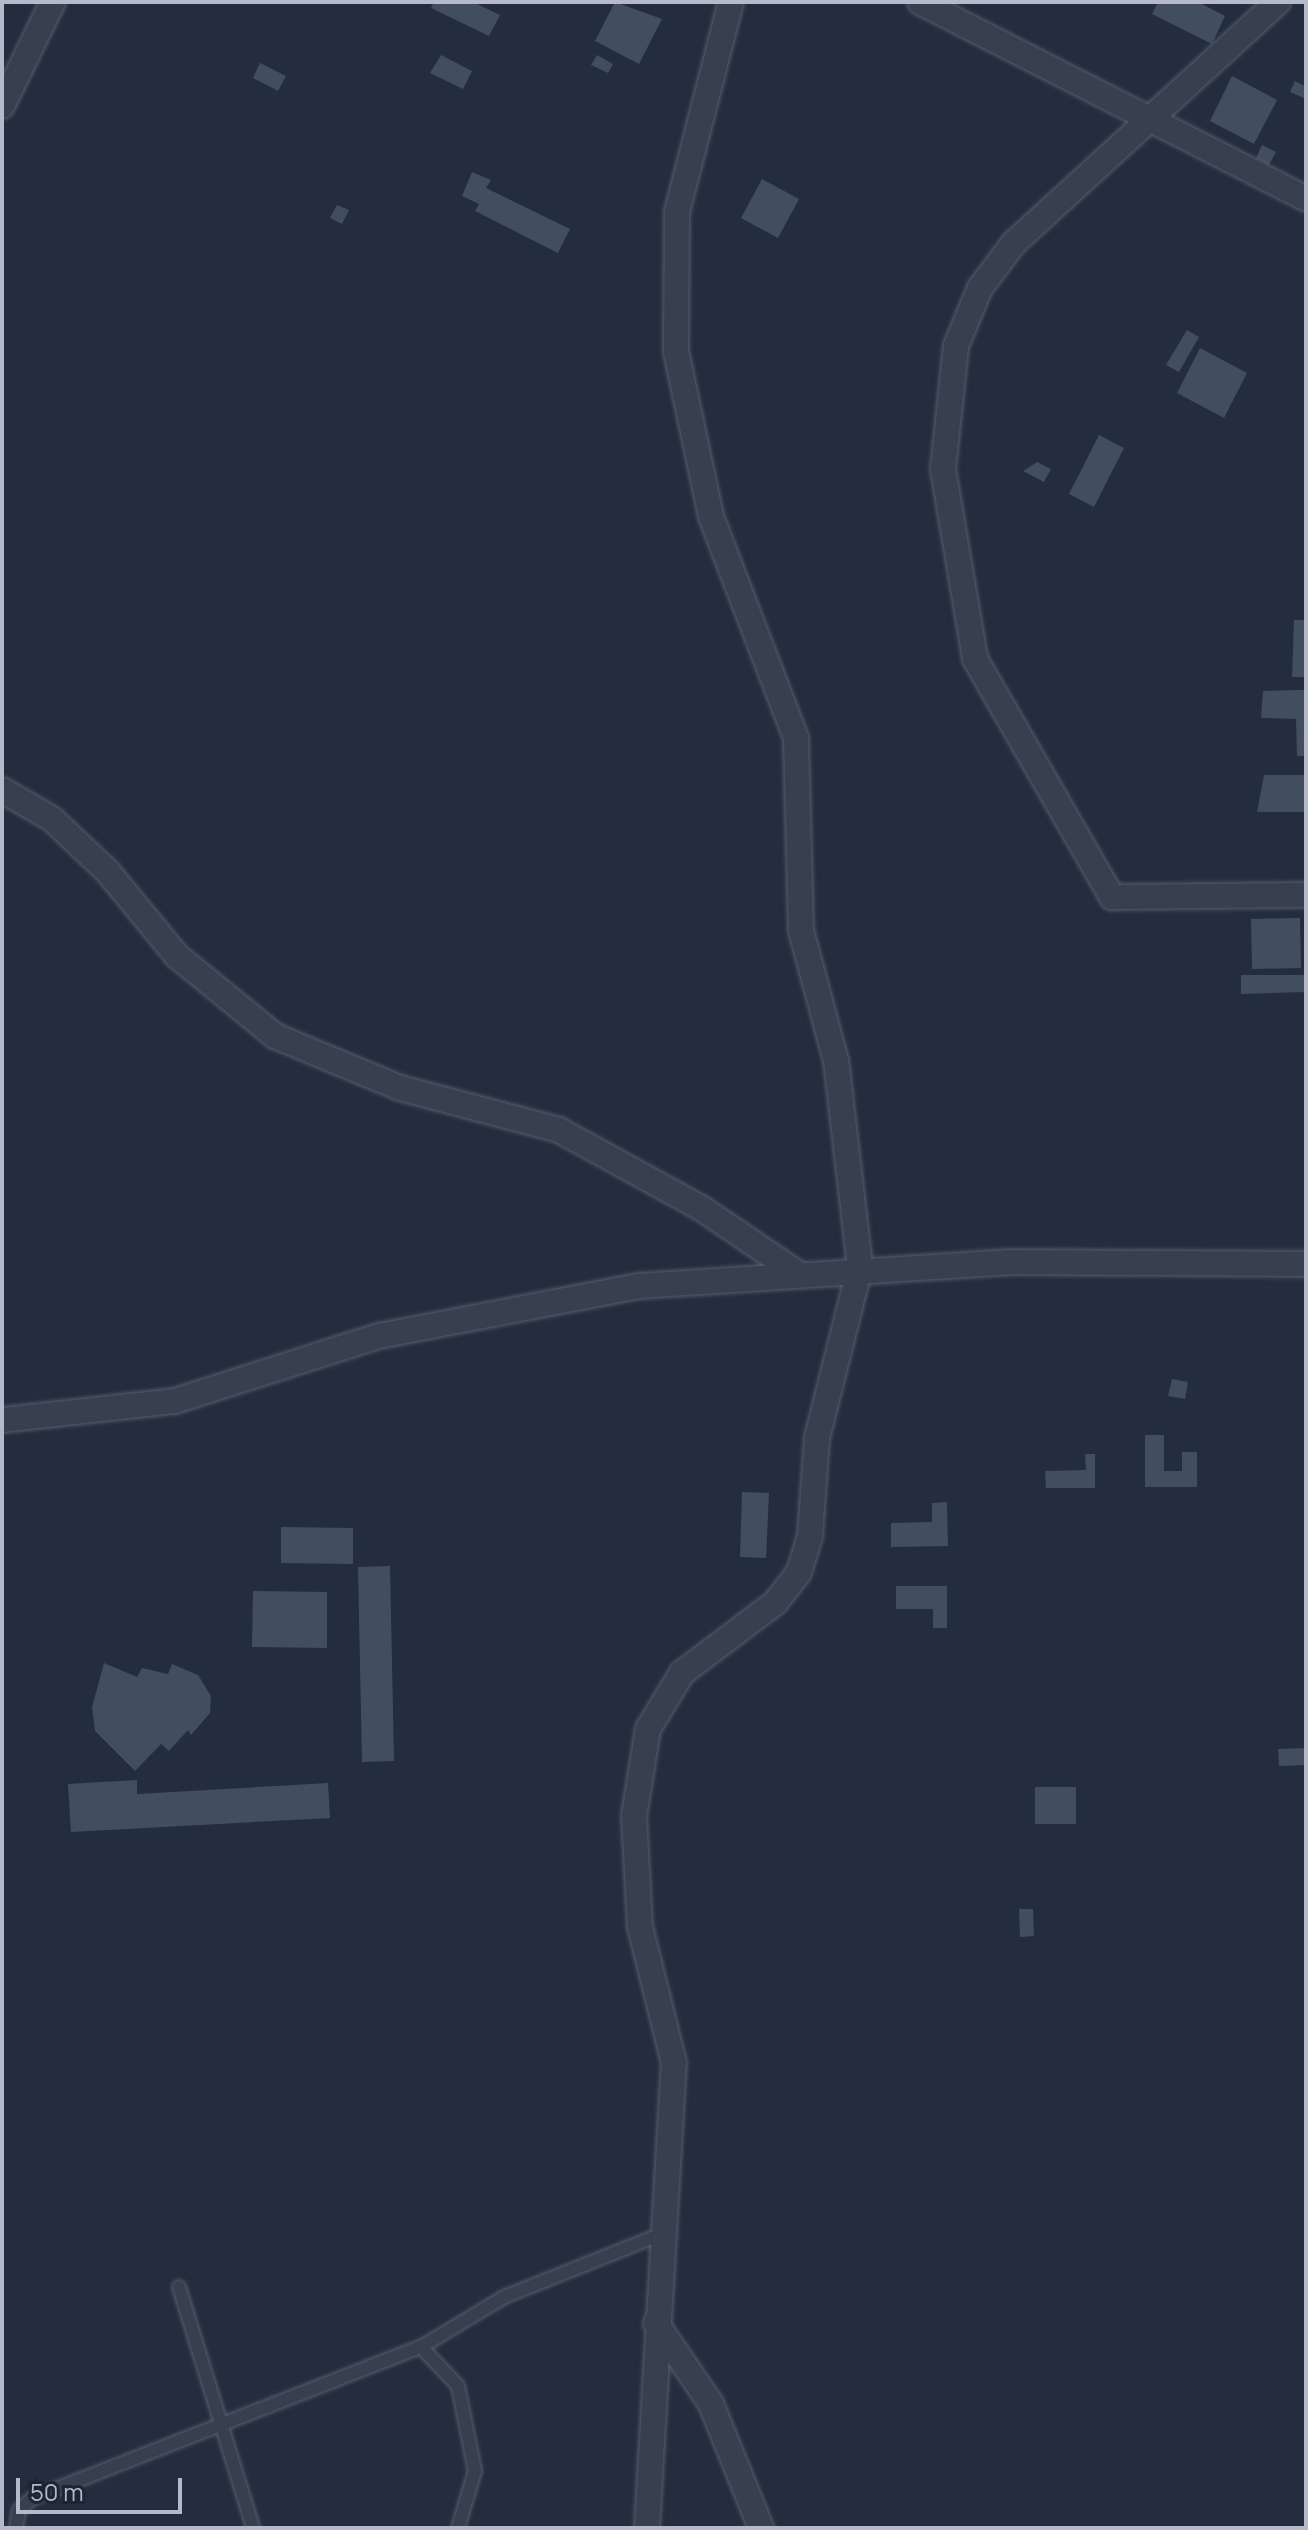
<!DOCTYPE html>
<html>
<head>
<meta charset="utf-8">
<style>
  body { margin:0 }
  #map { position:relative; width:1308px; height:2530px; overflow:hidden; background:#242d3e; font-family:Manrope,sans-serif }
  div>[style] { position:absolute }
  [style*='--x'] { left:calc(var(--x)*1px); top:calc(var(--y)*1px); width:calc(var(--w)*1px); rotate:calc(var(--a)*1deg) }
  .building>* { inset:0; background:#434d60 }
  .roads { filter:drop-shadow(0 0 2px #565d6c) drop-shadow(0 0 2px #565d6c) }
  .lane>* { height:12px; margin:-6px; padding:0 6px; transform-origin:6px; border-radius:6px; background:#383f4e }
  .street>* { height:24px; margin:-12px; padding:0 12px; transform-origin:12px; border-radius:12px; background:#383f4e }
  span { translate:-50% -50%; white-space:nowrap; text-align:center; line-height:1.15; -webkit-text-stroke:6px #1d2433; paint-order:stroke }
  .frame { position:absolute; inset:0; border:4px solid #b4bac9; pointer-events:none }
  .scale { position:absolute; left:16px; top:2478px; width:166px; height:36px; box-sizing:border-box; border:4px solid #b4bac9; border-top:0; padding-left:10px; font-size:24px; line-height:28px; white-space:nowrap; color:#b4bac9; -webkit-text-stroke:6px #1d2433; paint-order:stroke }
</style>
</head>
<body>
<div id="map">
  <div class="building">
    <div style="clip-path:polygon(434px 2px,473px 2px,500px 15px,489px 36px,431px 8px)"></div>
    <div style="clip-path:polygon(615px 2px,662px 19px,639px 64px,595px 41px)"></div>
    <div style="clip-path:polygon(1158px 2px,1198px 2px,1225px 16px,1212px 44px,1152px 14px)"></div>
    <div style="clip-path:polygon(441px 55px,472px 71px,463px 89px,430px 73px)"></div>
    <div style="clip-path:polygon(597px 55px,613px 64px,608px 73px,591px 65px)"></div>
    <div style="clip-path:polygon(260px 63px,286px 76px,278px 91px,253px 78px)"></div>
    <div style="clip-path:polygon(1232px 76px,1277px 100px,1254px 144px,1210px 121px)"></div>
    <div style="clip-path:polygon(1295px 81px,1306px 87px,1304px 98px,1290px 92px)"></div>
    <div style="clip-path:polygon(1262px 145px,1276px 152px,1269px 165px,1256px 158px)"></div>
    <div style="clip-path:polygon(472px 172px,491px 180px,486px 188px,570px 229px,558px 253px,475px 211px,479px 204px,462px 196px)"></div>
    <div style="clip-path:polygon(762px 179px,799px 199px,778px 238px,741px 218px)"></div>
    <div style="clip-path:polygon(337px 205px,349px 210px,342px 224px,330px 218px)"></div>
    <div style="clip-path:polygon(1187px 330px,1199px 337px,1179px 372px,1166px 365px)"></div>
    <div style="clip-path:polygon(1200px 348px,1247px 373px,1224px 418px,1177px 393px)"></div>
    <div style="clip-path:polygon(1099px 435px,1124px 448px,1094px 507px,1069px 494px)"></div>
    <div style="clip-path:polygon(1037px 462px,1051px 469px,1044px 482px,1023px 471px)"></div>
    <div style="clip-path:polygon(1294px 620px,1306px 620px,1306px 677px,1292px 677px)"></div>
    <div style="clip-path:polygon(1296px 690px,1306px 690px,1306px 756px,1297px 756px,1296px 719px,1261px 718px,1263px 691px)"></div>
    <div style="clip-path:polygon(1264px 775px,1306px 775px,1306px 812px,1257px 812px)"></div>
    <div style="clip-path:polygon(1300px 918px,1301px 968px,1252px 969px,1251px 919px)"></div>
    <div style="clip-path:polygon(1241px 975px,1306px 975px,1306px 992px,1241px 994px)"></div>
    <div style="clip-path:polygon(1172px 1379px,1188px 1382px,1185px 1399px,1168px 1396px)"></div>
    <div style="clip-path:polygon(1145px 1435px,1164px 1435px,1164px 1471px,1182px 1471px,1182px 1452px,1197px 1452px,1197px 1487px,1145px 1487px)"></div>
    <div style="clip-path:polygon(1085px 1454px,1095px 1454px,1095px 1488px,1046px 1488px,1045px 1471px,1086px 1470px)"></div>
    <div style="clip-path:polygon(742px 1492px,769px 1493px,766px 1558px,740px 1557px)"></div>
    <div style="clip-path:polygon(947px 1502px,948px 1546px,891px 1547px,891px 1523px,932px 1522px,932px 1503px)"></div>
    <div style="clip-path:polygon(281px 1527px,353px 1528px,353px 1564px,281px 1563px)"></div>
    <div style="clip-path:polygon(390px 1566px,394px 1761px,362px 1762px,358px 1567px)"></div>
    <div style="clip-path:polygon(896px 1586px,947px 1586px,947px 1628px,933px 1628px,933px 1609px,896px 1609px)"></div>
    <div style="clip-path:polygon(253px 1591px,327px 1592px,327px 1648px,252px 1647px)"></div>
    <div style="clip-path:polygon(104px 1663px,137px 1677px,142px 1668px,168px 1674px,172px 1664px,198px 1675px,211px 1696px,210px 1713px,191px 1735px,188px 1730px,169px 1751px,161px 1744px,135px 1771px,95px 1731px,92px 1707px)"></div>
    <div style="clip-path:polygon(1306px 1748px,1306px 1765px,1279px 1766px,1278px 1749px)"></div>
    <div style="clip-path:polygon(137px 1780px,137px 1794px,328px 1783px,330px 1818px,71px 1832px,68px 1784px)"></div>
    <div style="clip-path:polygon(1035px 1787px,1076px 1787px,1076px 1824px,1035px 1824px)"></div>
    <div style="clip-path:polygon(1019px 1909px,1033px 1909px,1034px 1936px,1020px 1937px)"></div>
  </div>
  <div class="roads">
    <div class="lane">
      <div style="--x:179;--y:2287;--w:252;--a:72.9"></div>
      <div style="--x:421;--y:2347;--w:54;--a:46.5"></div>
      <div style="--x:458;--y:2386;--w:87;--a:78.7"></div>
      <div style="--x:475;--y:2471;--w:59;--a:106.6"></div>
      <div style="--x:16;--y:2528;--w:18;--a:-81"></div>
      <div style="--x:19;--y:2510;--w:18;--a:-41"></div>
      <div style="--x:33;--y:2498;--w:416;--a:-21.3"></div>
      <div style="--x:421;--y:2347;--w:97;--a:-31.1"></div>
      <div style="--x:504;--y:2297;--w:167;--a:-21.8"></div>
    </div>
    <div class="street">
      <div style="--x:920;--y:2;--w:433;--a:27"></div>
      <div style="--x:1278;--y:2;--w:357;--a:137.6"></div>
      <div style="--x:1014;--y:243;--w:56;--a:127.1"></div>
      <div style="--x:980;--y:288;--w:63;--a:112.5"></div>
      <div style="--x:956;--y:346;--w:124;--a:96"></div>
      <div style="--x:943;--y:469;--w:193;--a:80.4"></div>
      <div style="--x:975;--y:659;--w:275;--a:60.1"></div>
      <div style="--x:1112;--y:897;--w:194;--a:-0.6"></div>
      <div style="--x:2;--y:106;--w:116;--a:-63.9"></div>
      <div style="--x:2;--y:790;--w:58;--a:30.1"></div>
      <div style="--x:52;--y:819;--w:76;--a:43.4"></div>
      <div style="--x:107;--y:871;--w:110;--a:50.5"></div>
      <div style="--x:177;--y:956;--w:127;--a:39.2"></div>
      <div style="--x:275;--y:1036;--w:135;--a:22.6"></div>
      <div style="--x:400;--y:1088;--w:164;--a:14.8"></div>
      <div style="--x:559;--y:1130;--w:162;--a:28.8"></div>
      <div style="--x:701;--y:1208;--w:116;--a:34.1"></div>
      <div style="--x:2;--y:1420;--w:174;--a:-6.3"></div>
      <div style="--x:175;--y:1401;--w:214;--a:-17.7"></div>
      <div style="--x:379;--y:1336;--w:265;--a:-10.9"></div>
      <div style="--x:639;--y:1286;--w:373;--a:-3.7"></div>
      <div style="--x:1011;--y:1262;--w:295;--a:0.4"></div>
      <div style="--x:656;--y:2323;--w:98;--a:55.8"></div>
      <div style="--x:711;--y:2404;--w:134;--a:68"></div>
      <div style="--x:647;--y:2528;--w:466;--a:-86.7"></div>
      <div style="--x:674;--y:2063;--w:140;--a:-104"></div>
      <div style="--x:640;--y:1927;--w:111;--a:-93.1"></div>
      <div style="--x:634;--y:1816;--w:88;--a:-80.9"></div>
      <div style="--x:648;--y:1729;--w:66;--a:-58.7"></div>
      <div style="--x:682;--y:1673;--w:116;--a:-37"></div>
      <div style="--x:775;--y:1603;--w:39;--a:-52"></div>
      <div style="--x:799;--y:1572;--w:38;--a:-73"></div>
      <div style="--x:810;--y:1536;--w:98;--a:-85.9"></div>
      <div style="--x:817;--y:1438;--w:176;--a:-75.9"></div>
      <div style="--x:860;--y:1267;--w:207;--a:-96.6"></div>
      <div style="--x:836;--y:1061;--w:136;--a:-105"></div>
      <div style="--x:801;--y:930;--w:192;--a:-91.5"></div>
      <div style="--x:796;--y:738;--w:238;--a:-111"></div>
      <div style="--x:711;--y:516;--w:169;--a:-102"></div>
      <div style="--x:676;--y:351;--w:139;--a:-89.6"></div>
      <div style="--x:677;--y:212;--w:217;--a:-75.6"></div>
    </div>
  </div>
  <div class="frame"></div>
  <div class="scale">50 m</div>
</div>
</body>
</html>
